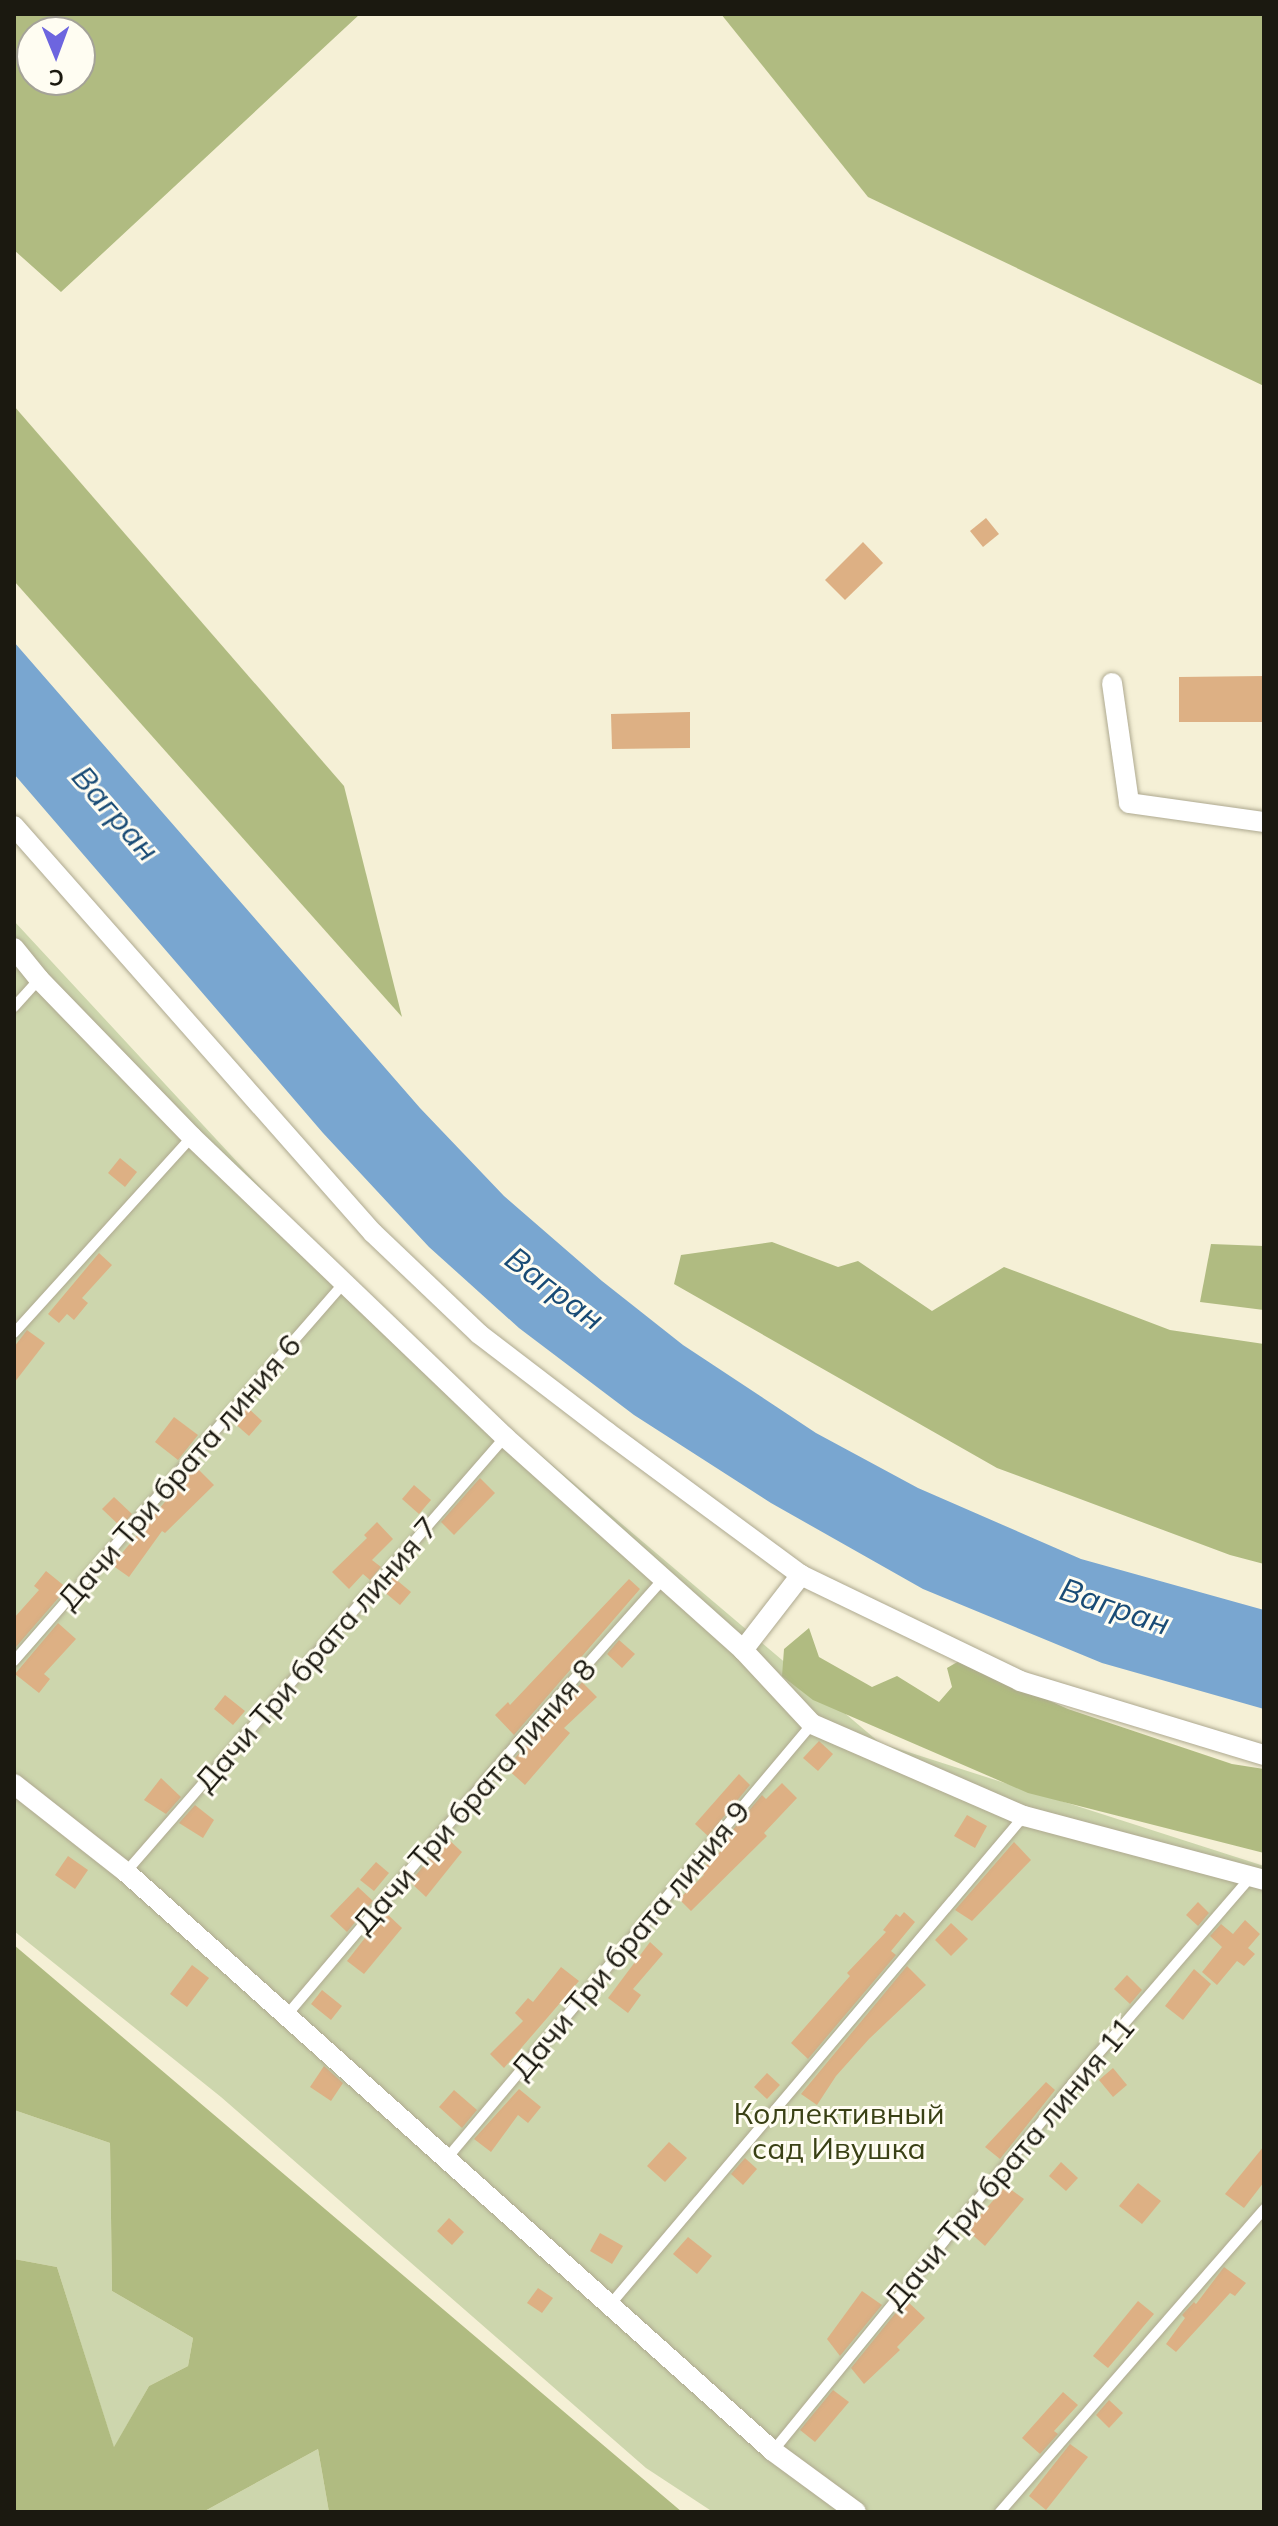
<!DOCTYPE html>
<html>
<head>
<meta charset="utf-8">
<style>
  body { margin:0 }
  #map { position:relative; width:1278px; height:2526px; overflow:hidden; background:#f5f0d6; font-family:Mulish,sans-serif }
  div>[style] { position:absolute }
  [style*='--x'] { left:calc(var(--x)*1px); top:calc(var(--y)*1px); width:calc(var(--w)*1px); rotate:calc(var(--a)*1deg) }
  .green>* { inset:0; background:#cdd6ad }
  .forest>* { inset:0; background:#b0bb81 }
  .water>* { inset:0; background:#79a6d0 }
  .building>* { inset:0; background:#ddb084 }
  .roads { filter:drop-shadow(0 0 2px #aea990) drop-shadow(0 0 2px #aea990) }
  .service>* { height:10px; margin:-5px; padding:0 5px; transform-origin:5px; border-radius:5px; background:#fff }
  .minor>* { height:20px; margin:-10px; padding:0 10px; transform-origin:10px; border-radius:10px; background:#fff }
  span { translate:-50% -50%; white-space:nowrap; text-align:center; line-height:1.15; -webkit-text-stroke:6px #fffdf2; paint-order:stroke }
  .street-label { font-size:30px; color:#1b1910 }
  .park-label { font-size:30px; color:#3a4115 }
  .water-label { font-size:32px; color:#194b75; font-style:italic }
  .frame { position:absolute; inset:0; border:16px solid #1b1910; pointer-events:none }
  .north { position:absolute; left:16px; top:16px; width:80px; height:80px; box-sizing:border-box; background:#fffdf2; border:2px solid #a4a298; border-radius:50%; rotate:179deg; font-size:22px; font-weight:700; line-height:32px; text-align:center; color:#1b1910 }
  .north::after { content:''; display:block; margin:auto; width:28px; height:36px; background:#6d65df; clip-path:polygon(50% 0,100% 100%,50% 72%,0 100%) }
</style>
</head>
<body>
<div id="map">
  <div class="green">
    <div style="clip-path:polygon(14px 921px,304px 1234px,524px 1441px,880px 1743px,1264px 1866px,1264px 2512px,713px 2512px,646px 2468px,221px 2097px,14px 1931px)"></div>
    <div style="clip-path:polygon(14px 2110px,110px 2143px,112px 2291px,193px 2338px,188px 2366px,149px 2386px,114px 2448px,57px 2267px,14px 2259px)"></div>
    <div style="clip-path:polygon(318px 2449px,329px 2512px,203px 2512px)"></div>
  </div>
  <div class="forest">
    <div style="clip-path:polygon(evenodd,14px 14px,360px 14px,61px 292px,14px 250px,14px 14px,32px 32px,80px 32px,80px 80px,32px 80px,32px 32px)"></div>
    <div style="clip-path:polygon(721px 14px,1264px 14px,1264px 386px,868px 197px)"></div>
    <div style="clip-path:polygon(14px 406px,344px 786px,402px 1017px,14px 581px)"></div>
    <div style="clip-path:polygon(772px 1242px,838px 1267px,858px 1261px,932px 1311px,1004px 1267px,1170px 1330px,1264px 1344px,1264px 1564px,1230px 1555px,997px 1468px,674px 1284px,681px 1255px)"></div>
    <div style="clip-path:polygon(1211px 1244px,1264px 1246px,1264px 1310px,1200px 1302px)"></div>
    <div style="clip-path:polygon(809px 1628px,819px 1657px,872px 1687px,897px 1676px,939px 1702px,952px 1687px,947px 1668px,959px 1661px,1068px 1709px,1232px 1764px,1264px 1769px,1264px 1853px,1028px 1793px,813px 1700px,782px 1676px,784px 1649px)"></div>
    <div style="clip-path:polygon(14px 1946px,14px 1945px,682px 2512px,329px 2512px,318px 2449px,203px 2512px,14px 2512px,14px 2259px,57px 2267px,114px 2447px,149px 2386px,188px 2366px,193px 2338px,112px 2291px,110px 2143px,14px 2110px)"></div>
  </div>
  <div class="water">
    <div style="clip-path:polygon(14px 642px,420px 1108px,504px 1196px,602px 1281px,683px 1345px,816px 1433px,918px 1488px,1081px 1559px,1264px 1610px,1264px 1709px,1102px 1663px,923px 1589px,771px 1503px,634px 1415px,519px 1328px,429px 1247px,323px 1133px,14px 774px)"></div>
  </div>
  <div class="building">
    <div style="clip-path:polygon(986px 518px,999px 534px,983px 547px,970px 531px)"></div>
    <div style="clip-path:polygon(863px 542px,883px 563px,845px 600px,825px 580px)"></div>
    <div style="clip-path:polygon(1264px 676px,1264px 722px,1179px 722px,1179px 677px)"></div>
    <div style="clip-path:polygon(690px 712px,690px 748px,612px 749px,611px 714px)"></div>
    <div style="clip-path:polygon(120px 1158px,137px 1172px,125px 1187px,108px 1173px)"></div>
    <div style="clip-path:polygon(99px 1253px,112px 1265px,82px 1298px,88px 1303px,74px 1320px,67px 1314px,59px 1323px,48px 1314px)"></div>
    <div style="clip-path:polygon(27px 1330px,45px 1343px,14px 1383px,14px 1347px)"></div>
    <div style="clip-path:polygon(247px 1407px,262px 1421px,249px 1436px,233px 1422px)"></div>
    <div style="clip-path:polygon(174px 1417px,198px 1435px,178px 1460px,155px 1442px)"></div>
    <div style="clip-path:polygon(195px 1466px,214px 1485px,165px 1533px,162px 1531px,129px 1577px,112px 1565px)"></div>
    <div style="clip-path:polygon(480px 1478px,495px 1493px,454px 1535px,441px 1522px)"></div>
    <div style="clip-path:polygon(414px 1485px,431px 1500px,419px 1514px,402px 1499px)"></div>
    <div style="clip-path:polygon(114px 1497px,132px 1514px,121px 1527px,102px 1509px)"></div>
    <div style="clip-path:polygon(377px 1522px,393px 1539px,372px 1560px,381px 1567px,370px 1580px,363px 1574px,349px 1589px,332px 1572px,367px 1538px,364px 1535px)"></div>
    <div style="clip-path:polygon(46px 1571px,67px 1588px,16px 1647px,14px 1618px,39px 1590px,34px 1586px)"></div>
    <div style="clip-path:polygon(393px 1577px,411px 1592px,400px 1605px,382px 1590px)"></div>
    <div style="clip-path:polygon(629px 1579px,640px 1589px,514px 1735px,495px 1715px,508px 1702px,510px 1705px)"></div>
    <div style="clip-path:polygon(58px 1623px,76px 1639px,44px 1674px,50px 1679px,39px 1693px,15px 1674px)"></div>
    <div style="clip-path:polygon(619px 1640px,635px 1654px,622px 1668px,607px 1654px)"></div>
    <div style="clip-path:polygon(582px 1682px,597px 1697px,564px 1728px,570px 1733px,525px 1785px,506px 1768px)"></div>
    <div style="clip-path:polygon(225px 1695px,245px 1711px,233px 1725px,214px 1709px)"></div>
    <div style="clip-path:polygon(819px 1741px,833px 1754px,818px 1771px,803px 1758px)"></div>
    <div style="clip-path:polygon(739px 1774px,750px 1785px,708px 1836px,695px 1824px)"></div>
    <div style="clip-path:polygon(161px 1778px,181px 1797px,166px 1814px,144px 1800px)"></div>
    <div style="clip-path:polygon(782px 1783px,797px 1798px,764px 1833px,767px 1836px,691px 1911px,679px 1899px,704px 1875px,700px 1871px,723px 1849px,719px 1846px,762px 1795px,766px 1799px)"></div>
    <div style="clip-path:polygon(195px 1805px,214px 1820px,203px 1838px,179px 1823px)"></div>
    <div style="clip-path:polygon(967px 1815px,987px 1826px,975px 1848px,954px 1836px)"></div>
    <div style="clip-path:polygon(447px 1838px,462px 1852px,426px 1897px,410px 1882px)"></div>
    <div style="clip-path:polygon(1014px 1842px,1031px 1860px,972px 1921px,955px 1910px)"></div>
    <div style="clip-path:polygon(68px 1856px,88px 1870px,75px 1889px,55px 1875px)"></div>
    <div style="clip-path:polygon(376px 1862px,389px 1873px,374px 1891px,360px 1880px)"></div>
    <div style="clip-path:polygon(358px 1887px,373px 1901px,347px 1932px,330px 1916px)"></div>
    <div style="clip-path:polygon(1198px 1902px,1209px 1913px,1198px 1926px,1186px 1915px)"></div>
    <div style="clip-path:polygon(385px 1912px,402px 1928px,364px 1974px,347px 1961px)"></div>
    <div style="clip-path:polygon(904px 1912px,915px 1922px,891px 1951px,896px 1955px,808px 2059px,791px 2043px,850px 1976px,847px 1973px,886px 1932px,883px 1930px,896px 1914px,900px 1917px)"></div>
    <div style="clip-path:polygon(1245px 1920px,1260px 1934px,1248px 1948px,1255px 1954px,1244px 1966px,1237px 1961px,1217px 1985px,1202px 1972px,1222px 1947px,1210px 1936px,1221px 1924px,1233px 1934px)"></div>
    <div style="clip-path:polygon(951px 1923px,968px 1939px,951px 1956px,935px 1940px)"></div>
    <div style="clip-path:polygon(650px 1942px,663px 1954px,633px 1989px,641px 1995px,628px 2013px,608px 1998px)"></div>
    <div style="clip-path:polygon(192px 1965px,209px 1978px,187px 2007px,170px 1994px)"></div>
    <div style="clip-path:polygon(907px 1966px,926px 1985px,869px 2039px,836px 2076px,817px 2105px,801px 2094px)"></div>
    <div style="clip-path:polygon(561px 1967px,579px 1981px,504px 2068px,490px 2054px,523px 2021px,515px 2013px,528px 1998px,533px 2002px)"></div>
    <div style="clip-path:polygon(1194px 1969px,1211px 1984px,1183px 2020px,1165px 2006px)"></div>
    <div style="clip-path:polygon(1127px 1975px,1142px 1990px,1130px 2004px,1114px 1989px)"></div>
    <div style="clip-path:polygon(322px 1990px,342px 2006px,331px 2020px,311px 2004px)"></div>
    <div style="clip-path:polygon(324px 2066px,343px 2083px,331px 2101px,310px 2087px)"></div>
    <div style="clip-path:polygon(1113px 2068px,1127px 2085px,1113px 2097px,1099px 2080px)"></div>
    <div style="clip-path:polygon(767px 2073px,780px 2085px,767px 2099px,754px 2087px)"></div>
    <div style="clip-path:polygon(1046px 2082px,1055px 2090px,1000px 2159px,985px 2147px)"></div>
    <div style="clip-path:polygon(519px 2089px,541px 2107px,528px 2123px,518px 2115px,491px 2152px,474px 2139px)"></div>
    <div style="clip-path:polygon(454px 2090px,477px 2110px,462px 2128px,439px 2107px)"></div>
    <div style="clip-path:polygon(669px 2142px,687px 2158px,665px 2182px,647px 2166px)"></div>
    <div style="clip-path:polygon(1264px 2146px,1264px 2182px,1244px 2208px,1225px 2194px)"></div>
    <div style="clip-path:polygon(745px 2158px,757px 2169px,743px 2185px,731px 2174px)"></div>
    <div style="clip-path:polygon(1061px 2162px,1078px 2178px,1066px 2191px,1049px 2176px)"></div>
    <div style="clip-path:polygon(1138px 2183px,1161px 2201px,1142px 2224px,1119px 2206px)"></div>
    <div style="clip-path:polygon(1006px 2186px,1024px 2199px,985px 2246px,967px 2230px)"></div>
    <div style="clip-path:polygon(449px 2218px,464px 2232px,452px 2245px,437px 2231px)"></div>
    <div style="clip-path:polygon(600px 2233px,623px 2246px,612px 2264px,590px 2251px)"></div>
    <div style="clip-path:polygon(688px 2237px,712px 2256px,697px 2274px,673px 2254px)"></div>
    <div style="clip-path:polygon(1224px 2267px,1246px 2283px,1235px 2296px,1230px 2293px,1176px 2352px,1166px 2344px,1185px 2318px,1182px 2315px,1194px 2302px,1196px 2304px)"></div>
    <div style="clip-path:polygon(538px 2288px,553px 2298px,542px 2313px,527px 2303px)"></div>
    <div style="clip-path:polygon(862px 2291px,882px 2305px,840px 2356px,827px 2339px)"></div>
    <div style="clip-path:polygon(906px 2300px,925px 2318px,897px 2347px,900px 2350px,864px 2384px,851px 2368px)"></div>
    <div style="clip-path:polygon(1138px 2301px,1154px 2314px,1108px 2368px,1093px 2356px)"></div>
    <div style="clip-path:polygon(833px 2390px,849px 2402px,815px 2442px,800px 2430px)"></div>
    <div style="clip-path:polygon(1063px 2392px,1078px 2405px,1054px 2431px,1058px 2434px,1040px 2454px,1022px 2438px)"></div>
    <div style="clip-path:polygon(1109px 2400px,1123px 2413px,1109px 2428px,1096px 2415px)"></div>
    <div style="clip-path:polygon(1070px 2444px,1088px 2457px,1046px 2510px,1029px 2496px)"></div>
  </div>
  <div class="roads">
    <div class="service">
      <div style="--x:14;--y:1007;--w:38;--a:-48"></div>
      <div style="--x:14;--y:1333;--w:265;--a:-47.8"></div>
      <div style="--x:14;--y:1661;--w:502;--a:-48.88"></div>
      <div style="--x:126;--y:1872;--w:577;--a:-48.94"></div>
      <div style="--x:286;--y:2016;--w:359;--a:-49.7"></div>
      <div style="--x:518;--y:1742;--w:220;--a:-48.3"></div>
      <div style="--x:448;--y:2157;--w:566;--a:-49.95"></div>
      <div style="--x:609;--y:2306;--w:642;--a:-49.74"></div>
      <div style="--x:773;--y:2451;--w:475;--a:-50.8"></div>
      <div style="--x:1073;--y:2083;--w:271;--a:-49.2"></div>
      <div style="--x:1000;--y:2512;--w:402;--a:-48.9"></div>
    </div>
    <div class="minor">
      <div style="--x:1112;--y:683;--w:121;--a:81.9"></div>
      <div style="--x:1129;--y:803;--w:136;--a:8"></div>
      <div style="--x:14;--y:826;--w:543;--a:48.59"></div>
      <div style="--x:373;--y:1233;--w:146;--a:43.6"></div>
      <div style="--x:479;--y:1334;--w:161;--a:37.4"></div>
      <div style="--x:607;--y:1432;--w:241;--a:36.4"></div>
      <div style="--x:801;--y:1575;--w:243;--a:25.8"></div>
      <div style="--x:1020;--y:1681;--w:255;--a:16.9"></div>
      <div style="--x:14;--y:948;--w:40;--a:51"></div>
      <div style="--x:39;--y:979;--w:220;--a:45.9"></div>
      <div style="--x:192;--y:1137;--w:434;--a:43.8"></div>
      <div style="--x:505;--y:1437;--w:319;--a:41.8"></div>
      <div style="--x:743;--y:1650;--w:101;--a:47"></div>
      <div style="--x:812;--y:1724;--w:231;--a:23.5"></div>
      <div style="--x:1024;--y:1816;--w:248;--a:14.9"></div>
      <div style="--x:743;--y:1650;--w:95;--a:-52.3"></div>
      <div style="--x:14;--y:1784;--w:142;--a:38.2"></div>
      <div style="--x:126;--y:1872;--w:868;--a:41.83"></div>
      <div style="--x:773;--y:2451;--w:103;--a:36.3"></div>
    </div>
  </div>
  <div class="street-label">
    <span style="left:179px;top:1472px;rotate:-49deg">Дачи Три брата линия 6</span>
    <span style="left:316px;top:1654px;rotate:-49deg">Дачи Три брата линия 7</span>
    <span style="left:474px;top:1796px;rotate:-49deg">Дачи Три брата линия 8</span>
    <span style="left:630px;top:1940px;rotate:-50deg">Дачи Три брата линия 9</span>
    <span style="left:1009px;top:2163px;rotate:-50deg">Дачи Три брата линия 11</span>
  </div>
  <div class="park-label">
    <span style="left:839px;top:2130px">Коллективный<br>сад Ивушка</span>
  </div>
  <div class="water-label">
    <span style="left:116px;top:813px;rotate:49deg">Вагран</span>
    <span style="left:555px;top:1288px;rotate:37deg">Вагран</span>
    <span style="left:1115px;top:1606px;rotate:19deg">Вагран</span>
  </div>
  <div class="frame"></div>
  <div class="north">С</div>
</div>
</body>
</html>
